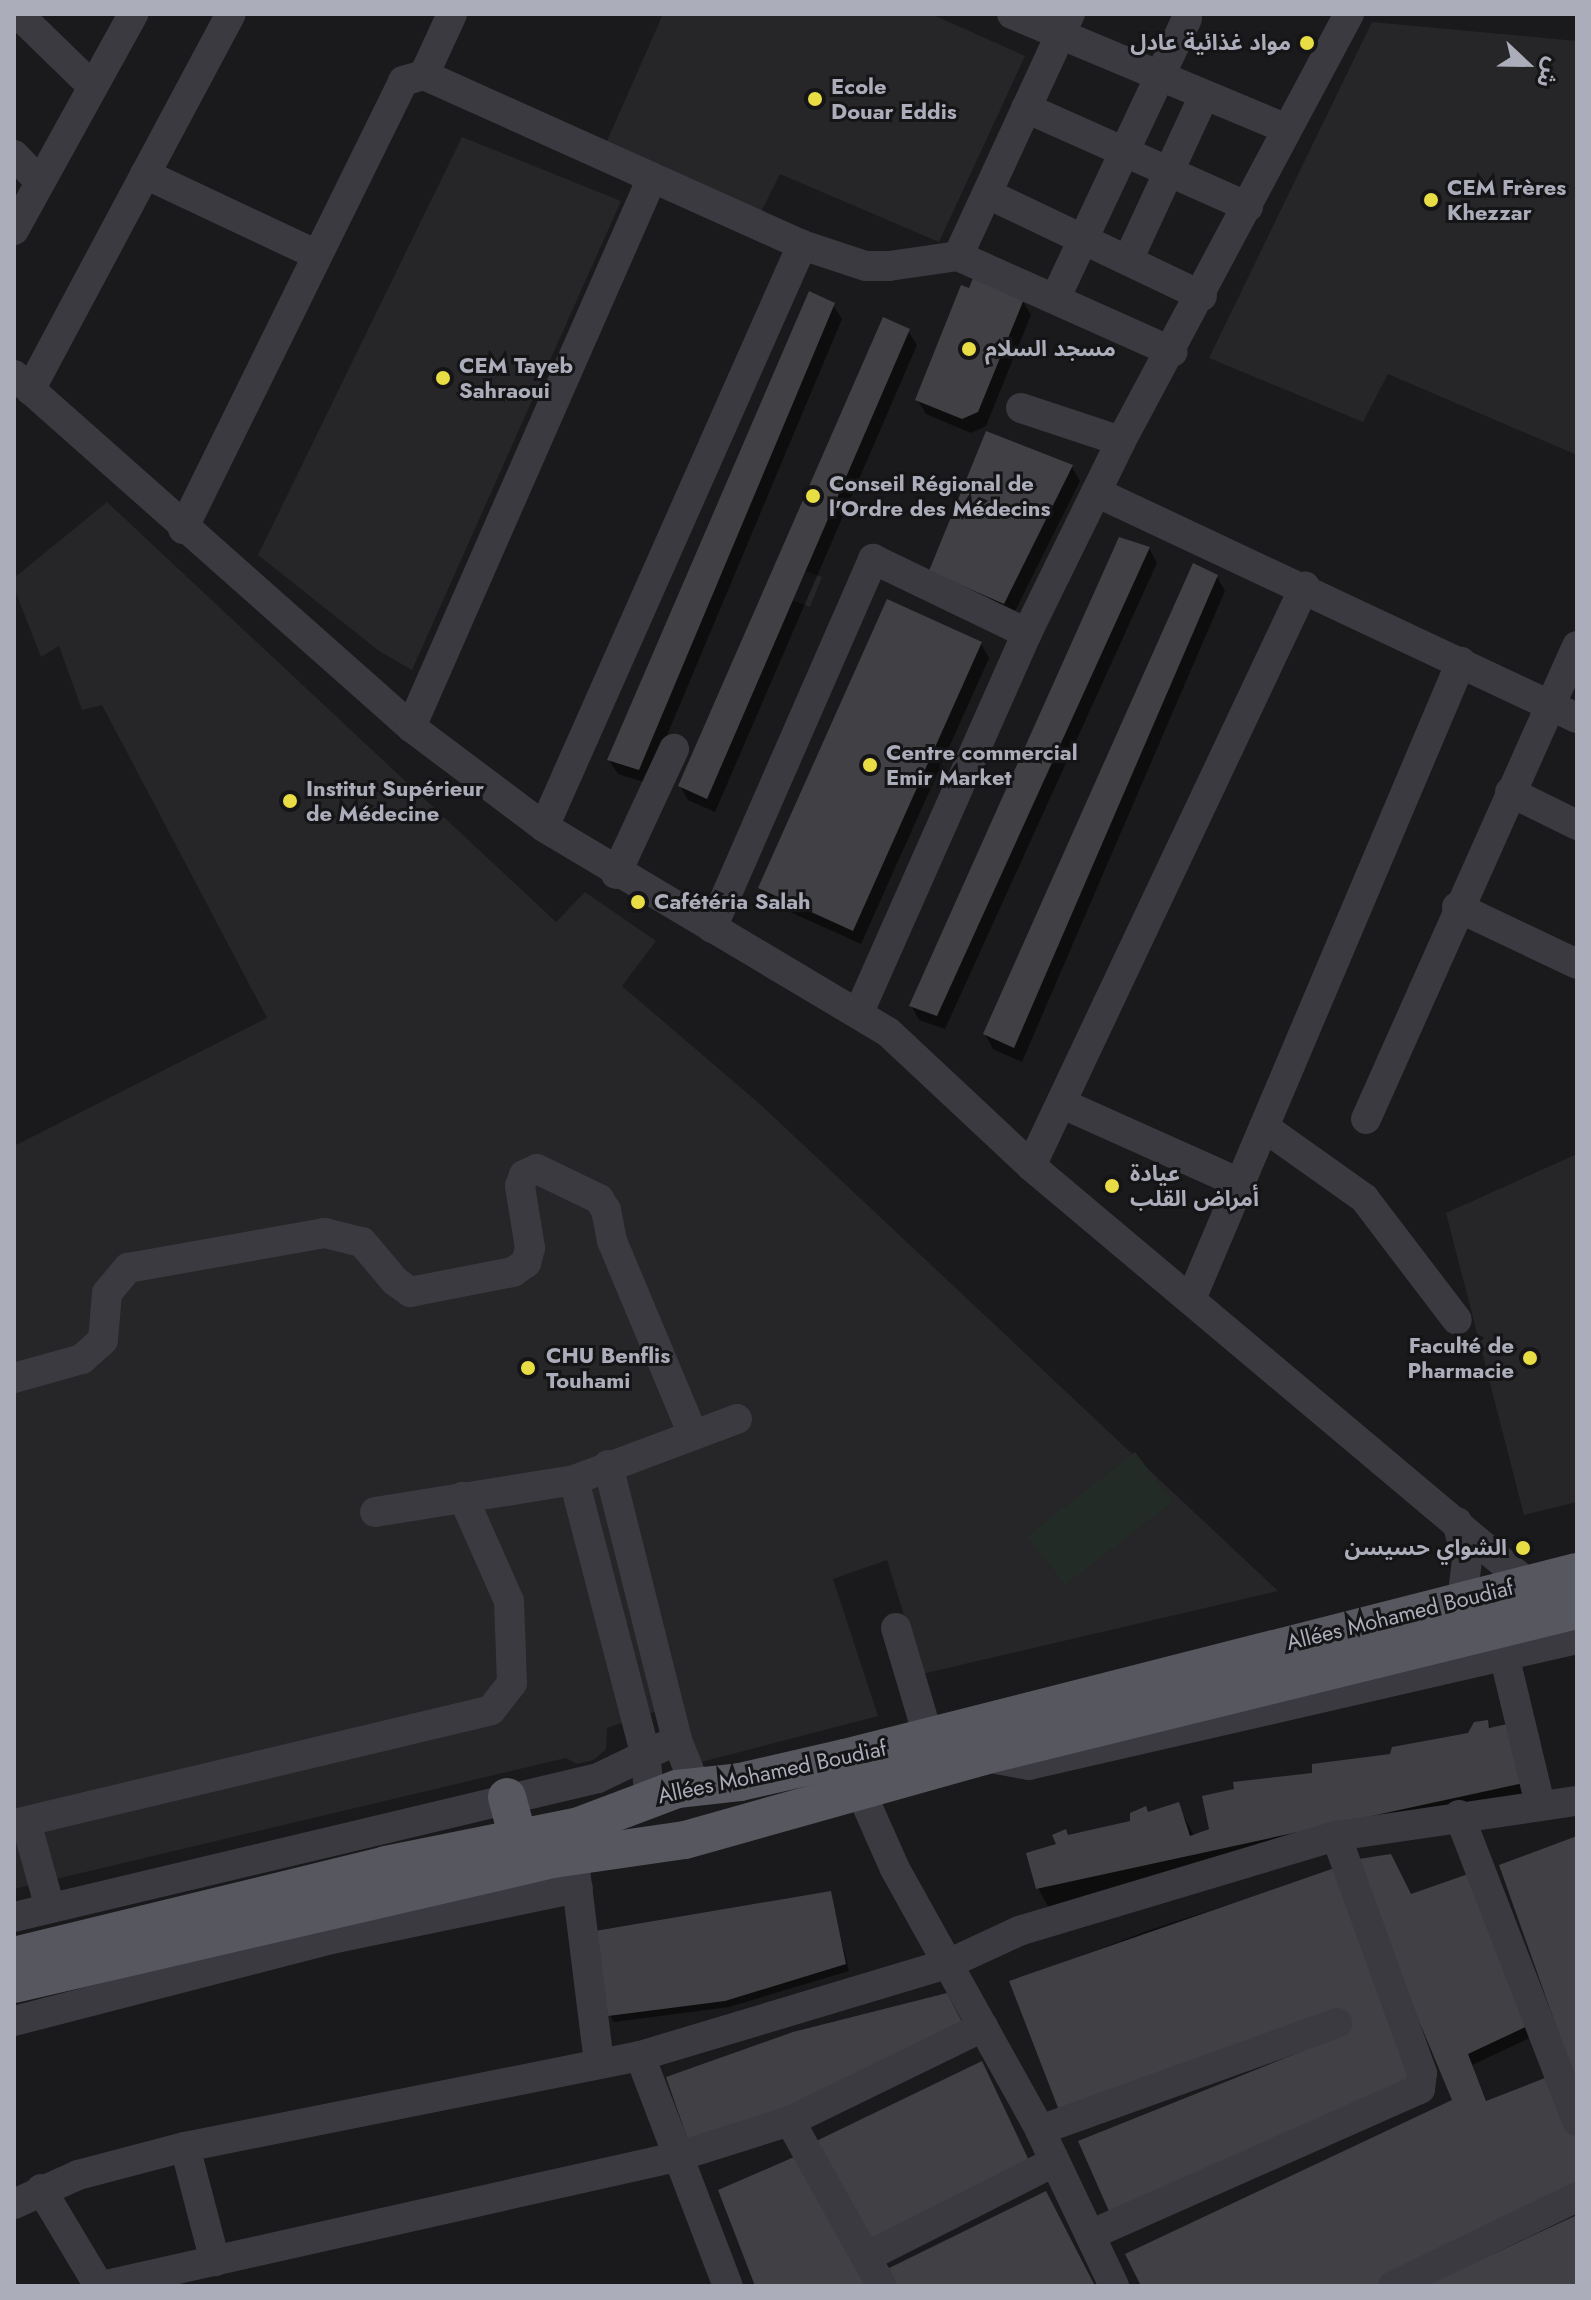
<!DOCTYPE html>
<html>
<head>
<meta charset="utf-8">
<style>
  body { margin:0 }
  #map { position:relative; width:1591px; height:2300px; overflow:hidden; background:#1a191b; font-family:Jost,"Noto Sans Arabic",sans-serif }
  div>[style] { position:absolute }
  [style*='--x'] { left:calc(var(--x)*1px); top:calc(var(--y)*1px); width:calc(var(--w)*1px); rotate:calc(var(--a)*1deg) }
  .built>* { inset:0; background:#262528 }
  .green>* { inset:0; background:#232b26 }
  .shadow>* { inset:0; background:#0007 }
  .building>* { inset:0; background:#414145 }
  .minor>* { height:30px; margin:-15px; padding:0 15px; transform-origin:15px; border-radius:15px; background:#3b3a40 }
  .major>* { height:38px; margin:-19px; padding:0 19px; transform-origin:19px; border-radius:19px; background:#57575f }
  .dots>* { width:22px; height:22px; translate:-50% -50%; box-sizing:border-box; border:4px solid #151416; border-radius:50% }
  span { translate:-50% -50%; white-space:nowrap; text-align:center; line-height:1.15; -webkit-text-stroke:6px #151416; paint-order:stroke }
  .poi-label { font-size:22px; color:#acadba; font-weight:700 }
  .right { translate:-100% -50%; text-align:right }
  .left { translate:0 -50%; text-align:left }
  .street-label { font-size:22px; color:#acadba }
  .frame { position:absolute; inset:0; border:16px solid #acadba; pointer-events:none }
  .north { position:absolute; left:1487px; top:24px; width:80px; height:80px; -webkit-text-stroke:6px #151416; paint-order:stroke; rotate:112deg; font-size:22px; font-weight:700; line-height:32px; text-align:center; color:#acadba }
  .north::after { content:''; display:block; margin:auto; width:28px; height:36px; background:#acadba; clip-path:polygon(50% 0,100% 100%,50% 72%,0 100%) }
</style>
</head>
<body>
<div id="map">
  <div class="built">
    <div style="clip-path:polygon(663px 14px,931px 14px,1025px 56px,939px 242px,780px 174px,759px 216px,607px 141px)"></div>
    <div style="clip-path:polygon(1372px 22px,1577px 41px,1577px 455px,1388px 374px,1363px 422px,1209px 358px)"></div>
    <div style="clip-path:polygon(462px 137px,621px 201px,412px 670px,379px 651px,258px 555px)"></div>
    <div style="clip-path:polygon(107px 502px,556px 922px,585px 892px,656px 941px,622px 986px,761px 1105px,1278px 1591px,922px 1674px,887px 1560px,833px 1579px,878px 1716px,682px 1767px,663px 1709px,607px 1728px,606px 1749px,594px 1760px,577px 1764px,566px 1758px,14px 1889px,14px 1146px,267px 1018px,102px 705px,82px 710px,59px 646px,41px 657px,14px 588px,14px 578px)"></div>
    <div style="clip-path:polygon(801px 569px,822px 577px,810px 607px,789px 599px)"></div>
    <div style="clip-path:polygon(1577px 1154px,1577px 1502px,1524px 1515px,1446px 1213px)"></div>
  </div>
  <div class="green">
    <div style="clip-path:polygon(1135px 1452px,1173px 1502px,1065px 1585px,1027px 1536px)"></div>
  </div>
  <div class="shadow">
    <div style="clip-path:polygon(1022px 300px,1031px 315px,986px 426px,971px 433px,926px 414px,917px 399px)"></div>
    <div style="clip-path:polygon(833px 305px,842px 319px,647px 783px,618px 774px,609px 760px)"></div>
    <div style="clip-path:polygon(908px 331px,917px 345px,715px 812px,688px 800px,680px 786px)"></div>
    <div style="clip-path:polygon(1072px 467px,1080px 481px,1012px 617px,940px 586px)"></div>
    <div style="clip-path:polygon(1149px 548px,1157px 563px,945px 1029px,919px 1020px,911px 1005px)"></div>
    <div style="clip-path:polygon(1217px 577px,1225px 591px,1022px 1062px,993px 1049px,985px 1034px)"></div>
    <div style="clip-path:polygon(981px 644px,989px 658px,861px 944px,768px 902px,760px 888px)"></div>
    <div style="clip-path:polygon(1487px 1722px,1539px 1803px,1050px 1910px,1038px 1888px,1068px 1837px,1132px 1823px,1178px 1805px,1194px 1836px,1314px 1774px,1470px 1735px)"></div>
    <div style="clip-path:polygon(1345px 1867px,1347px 2036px,1012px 1982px,1147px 1931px)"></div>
    <div style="clip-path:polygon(830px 1893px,849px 1971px,729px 2007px,614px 2022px,610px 2015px)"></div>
    <div style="clip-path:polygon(1411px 1897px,1536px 2035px,1472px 2065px,1487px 2103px,1577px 2141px,1143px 2286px,1455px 2101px)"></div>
  </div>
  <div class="building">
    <div style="clip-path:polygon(973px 278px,1024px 299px,978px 412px,962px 419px,915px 400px,961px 285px,969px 288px)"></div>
    <div style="clip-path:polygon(809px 291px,835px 303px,639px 770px,607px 760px)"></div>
    <div style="clip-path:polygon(883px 317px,910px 329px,707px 799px,678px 786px)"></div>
    <div style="clip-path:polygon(986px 431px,1073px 465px,1004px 604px,929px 571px)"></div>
    <div style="clip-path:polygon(1119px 537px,1150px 547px,937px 1016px,909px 1006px)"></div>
    <div style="clip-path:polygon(1193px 563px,1218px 575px,1014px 1048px,983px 1034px)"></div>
    <div style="clip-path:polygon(887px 599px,982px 642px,853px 931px,758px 888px)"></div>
    <div style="clip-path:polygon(1488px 1720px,1489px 1728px,1517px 1722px,1528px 1782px,1036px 1889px,1026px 1853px,1056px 1844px,1052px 1835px,1066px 1829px,1068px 1835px,1130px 1821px,1130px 1813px,1146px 1806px,1148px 1812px,1179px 1802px,1190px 1836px,1209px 1829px,1202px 1796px,1234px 1789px,1233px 1782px,1312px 1773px,1312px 1764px,1390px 1754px,1392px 1747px,1468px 1733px,1474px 1722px)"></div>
    <div style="clip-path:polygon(1577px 1836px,1577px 2085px,1499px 1865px)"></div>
    <div style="clip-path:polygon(1391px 1854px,1411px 1894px,1471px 1873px,1532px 2024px,1468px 2054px,1486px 2101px,1550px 2076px,1577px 2139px,1577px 2192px,1380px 2286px,1141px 2286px,1125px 2254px,1452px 2100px,1352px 1860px)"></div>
    <div style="clip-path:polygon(1346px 1864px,1423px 2082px,1112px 2218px,1078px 2141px,1345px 2034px,1062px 2118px,1009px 1981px)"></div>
    <div style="clip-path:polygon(831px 1891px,846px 1964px,725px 2001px,608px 2016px,595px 1931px)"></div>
    <div style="clip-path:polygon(947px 1993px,969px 2035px,692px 2152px,666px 2077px,793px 2032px)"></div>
    <div style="clip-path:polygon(982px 2061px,1032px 2167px,869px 2249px,810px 2144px)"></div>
    <div style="clip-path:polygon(794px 2157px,866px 2286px,755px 2286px,718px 2190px)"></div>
    <div style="clip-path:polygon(1046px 2191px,1095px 2286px,889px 2286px,881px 2272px)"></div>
    <div style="clip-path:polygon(1577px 2215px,1577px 2286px,1424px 2286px)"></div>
  </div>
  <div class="minor">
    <div style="--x:18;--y:14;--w:103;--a:44.2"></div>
    <div style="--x:1012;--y:14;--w:298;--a:22.7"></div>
    <div style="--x:424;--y:75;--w:67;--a:-65.3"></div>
    <div style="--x:1026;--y:108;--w:243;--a:24"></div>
    <div style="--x:14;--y:155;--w:36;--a:46"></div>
    <div style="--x:145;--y:174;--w:188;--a:25.2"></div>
    <div style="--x:988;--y:194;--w:237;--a:25.5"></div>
    <div style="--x:14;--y:230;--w:247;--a:-61.1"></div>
    <div style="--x:958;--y:256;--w:235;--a:24.1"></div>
    <div style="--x:1128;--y:260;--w:179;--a:-65.2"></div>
    <div style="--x:1055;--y:299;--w:310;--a:-64.8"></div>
    <div style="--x:14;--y:375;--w:531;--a:41.56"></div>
    <div style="--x:411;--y:727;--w:166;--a:36.9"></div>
    <div style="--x:544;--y:827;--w:400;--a:30.8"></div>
    <div style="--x:888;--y:1032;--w:196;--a:43.1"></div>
    <div style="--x:1031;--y:1166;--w:648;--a:40.05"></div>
    <div style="--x:30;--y:390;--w:426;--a:-61.9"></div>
    <div style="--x:1021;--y:408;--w:105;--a:18.3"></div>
    <div style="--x:1096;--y:492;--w:531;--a:25.17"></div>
    <div style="--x:183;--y:529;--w:499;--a:-63.8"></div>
    <div style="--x:403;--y:81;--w:22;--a:-16"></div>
    <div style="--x:424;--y:75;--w:414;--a:24.2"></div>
    <div style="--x:802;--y:245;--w:67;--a:18.2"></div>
    <div style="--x:866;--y:266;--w:23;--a:0"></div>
    <div style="--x:889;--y:266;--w:70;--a:-8.2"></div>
    <div style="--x:958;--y:256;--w:267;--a:-65.2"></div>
    <div style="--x:411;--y:727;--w:600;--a:-66.3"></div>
    <div style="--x:1510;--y:792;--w:75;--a:26.2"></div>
    <div style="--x:544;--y:827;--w:637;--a:-66.09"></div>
    <div style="--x:616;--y:874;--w:138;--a:-65.1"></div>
    <div style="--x:1457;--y:907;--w:133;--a:25.4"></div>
    <div style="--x:712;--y:928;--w:403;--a:-66.4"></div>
    <div style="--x:873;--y:559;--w:171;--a:25.7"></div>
    <div style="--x:859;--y:1012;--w:415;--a:-66.1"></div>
    <div style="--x:1027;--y:633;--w:214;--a:-63.9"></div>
    <div style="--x:1121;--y:441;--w:484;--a:-61.9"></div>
    <div style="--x:1063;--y:1104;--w:194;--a:24.1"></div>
    <div style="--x:1366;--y:1119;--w:518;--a:-65.96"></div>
    <div style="--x:1264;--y:1127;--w:123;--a:35.4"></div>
    <div style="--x:1364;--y:1198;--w:153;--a:52.7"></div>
    <div style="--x:1031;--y:1166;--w:641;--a:-64.71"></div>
    <div style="--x:1191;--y:1299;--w:692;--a:-67.03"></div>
    <div style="--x:14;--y:1378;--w:71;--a:-15.6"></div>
    <div style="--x:82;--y:1359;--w:28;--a:-42"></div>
    <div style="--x:103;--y:1340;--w:47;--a:-85.1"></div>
    <div style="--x:107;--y:1293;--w:33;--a:-50"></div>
    <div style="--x:128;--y:1268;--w:200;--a:-10.1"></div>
    <div style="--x:325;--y:1233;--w:38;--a:14"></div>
    <div style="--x:362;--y:1242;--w:51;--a:49.8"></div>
    <div style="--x:395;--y:1281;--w:19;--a:36"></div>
    <div style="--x:410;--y:1292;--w:105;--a:-11"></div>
    <div style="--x:513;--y:1272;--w:16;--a:-35"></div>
    <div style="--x:526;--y:1263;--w:16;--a:-75"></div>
    <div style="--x:530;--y:1248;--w:63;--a:-99.2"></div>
    <div style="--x:520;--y:1186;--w:12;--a:-70"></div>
    <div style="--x:524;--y:1175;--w:14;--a:-25"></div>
    <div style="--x:537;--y:1169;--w:69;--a:25.8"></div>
    <div style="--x:599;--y:1199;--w:13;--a:58"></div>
    <div style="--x:606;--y:1210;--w:32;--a:79"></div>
    <div style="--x:612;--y:1241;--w:210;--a:67.3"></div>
    <div style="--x:608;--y:1465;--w:284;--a:75.9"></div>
    <div style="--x:677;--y:1740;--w:48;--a:68.2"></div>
    <div style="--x:574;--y:1480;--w:282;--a:75.4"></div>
    <div style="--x:645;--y:1753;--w:46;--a:83.8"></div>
    <div style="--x:375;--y:1512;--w:202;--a:-9.1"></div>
    <div style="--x:574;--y:1480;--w:174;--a:-20.5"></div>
    <div style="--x:1457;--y:1522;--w:39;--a:75"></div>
    <div style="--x:1467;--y:1560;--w:39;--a:97"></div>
    <div style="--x:896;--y:1628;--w:113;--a:73.5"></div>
    <div style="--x:1500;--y:1638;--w:172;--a:76.5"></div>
    <div style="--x:985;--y:1757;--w:45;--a:10.3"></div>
    <div style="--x:1029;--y:1765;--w:562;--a:-12.95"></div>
    <div style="--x:860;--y:1790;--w:86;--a:66.1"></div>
    <div style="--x:895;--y:1869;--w:299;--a:60.9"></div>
    <div style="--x:1040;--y:2130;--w:173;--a:64.6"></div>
    <div style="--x:1459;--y:1815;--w:328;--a:68.9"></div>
    <div style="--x:26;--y:1822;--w:89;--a:74.4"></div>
    <div style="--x:14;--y:1824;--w:490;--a:-13.4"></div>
    <div style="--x:491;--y:1710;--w:34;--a:-52"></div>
    <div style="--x:512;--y:1683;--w:82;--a:-92.1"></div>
    <div style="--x:509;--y:1601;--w:114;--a:-113.9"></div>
    <div style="--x:575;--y:1870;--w:194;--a:82.9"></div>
    <div style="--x:14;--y:1917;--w:600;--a:-13.39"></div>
    <div style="--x:598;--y:1778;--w:88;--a:-25.7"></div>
    <div style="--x:14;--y:2021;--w:327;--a:-14.5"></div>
    <div style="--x:331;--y:1939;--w:252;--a:-11.7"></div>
    <div style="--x:640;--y:2056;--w:246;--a:69.1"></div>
    <div style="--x:790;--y:2121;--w:189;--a:60.9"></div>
    <div style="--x:1040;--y:2130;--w:316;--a:-19.8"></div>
    <div style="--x:185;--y:2147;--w:118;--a:75.3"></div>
    <div style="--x:41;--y:2189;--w:113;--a:59.1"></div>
    <div style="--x:14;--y:2204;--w:70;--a:-24.4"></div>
    <div style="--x:78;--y:2175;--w:111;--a:-14.7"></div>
    <div style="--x:185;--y:2147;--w:464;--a:-11.3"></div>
    <div style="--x:640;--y:2056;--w:324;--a:-16.7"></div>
    <div style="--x:950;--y:1963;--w:76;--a:-24.9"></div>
    <div style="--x:1019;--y:1931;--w:331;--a:-16.7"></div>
    <div style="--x:1336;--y:1836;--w:244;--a:-8.3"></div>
    <div style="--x:1090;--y:2235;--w:361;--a:-23.9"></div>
    <div style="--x:1420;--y:2089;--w:16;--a:-83"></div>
    <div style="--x:1422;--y:2073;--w:252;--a:-109.9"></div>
    <div style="--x:866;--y:2257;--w:208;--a:-26.8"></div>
    <div style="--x:102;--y:2286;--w:588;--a:-12.67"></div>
    <div style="--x:676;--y:2157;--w:120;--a:-17.5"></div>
    <div style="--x:790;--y:2121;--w:215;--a:-26"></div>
    <div style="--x:1393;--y:2286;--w:204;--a:-25.8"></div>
  </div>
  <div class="major">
    <div style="--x:507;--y:1797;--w:42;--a:75"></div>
    <div style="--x:14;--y:1956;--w:383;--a:-13.7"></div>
    <div style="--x:386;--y:1865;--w:197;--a:-11.4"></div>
    <div style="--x:579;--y:1826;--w:105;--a:-20.7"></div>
    <div style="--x:677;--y:1789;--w:63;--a:-6.3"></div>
    <div style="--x:740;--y:1782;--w:108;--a:-12.9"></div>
    <div style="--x:845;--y:1758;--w:755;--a:-14.26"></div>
    <div style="--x:14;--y:1984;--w:553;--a:-13.06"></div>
    <div style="--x:553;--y:1859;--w:133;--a:-8.2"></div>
    <div style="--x:685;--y:1840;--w:310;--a:-15.7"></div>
    <div style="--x:983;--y:1756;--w:612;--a:-13.81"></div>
  </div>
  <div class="dots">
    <div style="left:1307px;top:43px;background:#e8dd45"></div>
    <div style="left:815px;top:99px;background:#e8dd45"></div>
    <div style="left:1431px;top:200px;background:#e8dd45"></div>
    <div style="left:969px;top:349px;background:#e8dd45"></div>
    <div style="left:443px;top:378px;background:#e8dd45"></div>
    <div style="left:813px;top:496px;background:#e8dd45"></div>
    <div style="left:870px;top:765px;background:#e8dd45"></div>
    <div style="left:290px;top:801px;background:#e8dd45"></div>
    <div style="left:638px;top:902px;background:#e8dd45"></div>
    <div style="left:1112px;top:1186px;background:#e8dd45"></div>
    <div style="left:1530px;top:1358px;background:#e8dd45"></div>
    <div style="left:528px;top:1368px;background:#e8dd45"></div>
    <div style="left:1523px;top:1548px;background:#e8dd45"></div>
  </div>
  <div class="poi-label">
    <span class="right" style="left:1291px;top:43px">مواد غذائية عادل</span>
    <span class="left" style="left:831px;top:99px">Ecole<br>Douar Eddis</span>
    <span class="left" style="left:1447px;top:200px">CEM Frères<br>Khezzar</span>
    <span class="left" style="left:985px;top:349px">مسجد السلام</span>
    <span class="left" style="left:459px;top:378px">CEM Tayeb<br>Sahraoui</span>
    <span class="left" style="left:829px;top:496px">Conseil Régional de<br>l'Ordre des Médecins</span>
    <span class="left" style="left:886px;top:765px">Centre commercial<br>Emir Market</span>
    <span class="left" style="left:306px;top:801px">Institut Supérieur<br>de Médecine</span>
    <span class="left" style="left:654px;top:902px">Cafétéria Salah</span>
    <span class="left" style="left:1130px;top:1186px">عيادة<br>أمراض القلب</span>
    <span class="right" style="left:1514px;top:1358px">Faculté de<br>Pharmacie</span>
    <span class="left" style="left:546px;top:1368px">CHU Benflis<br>Touhami</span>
    <span class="right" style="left:1507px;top:1548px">الشواي حسيسن</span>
  </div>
  <div class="street-label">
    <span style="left:1400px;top:1615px;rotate:-14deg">Allées Mohamed Boudiaf</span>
    <span style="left:772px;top:1772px;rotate:-12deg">Allées Mohamed Boudiaf</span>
  </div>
  <div class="frame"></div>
  <div class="north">ش</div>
</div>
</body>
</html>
